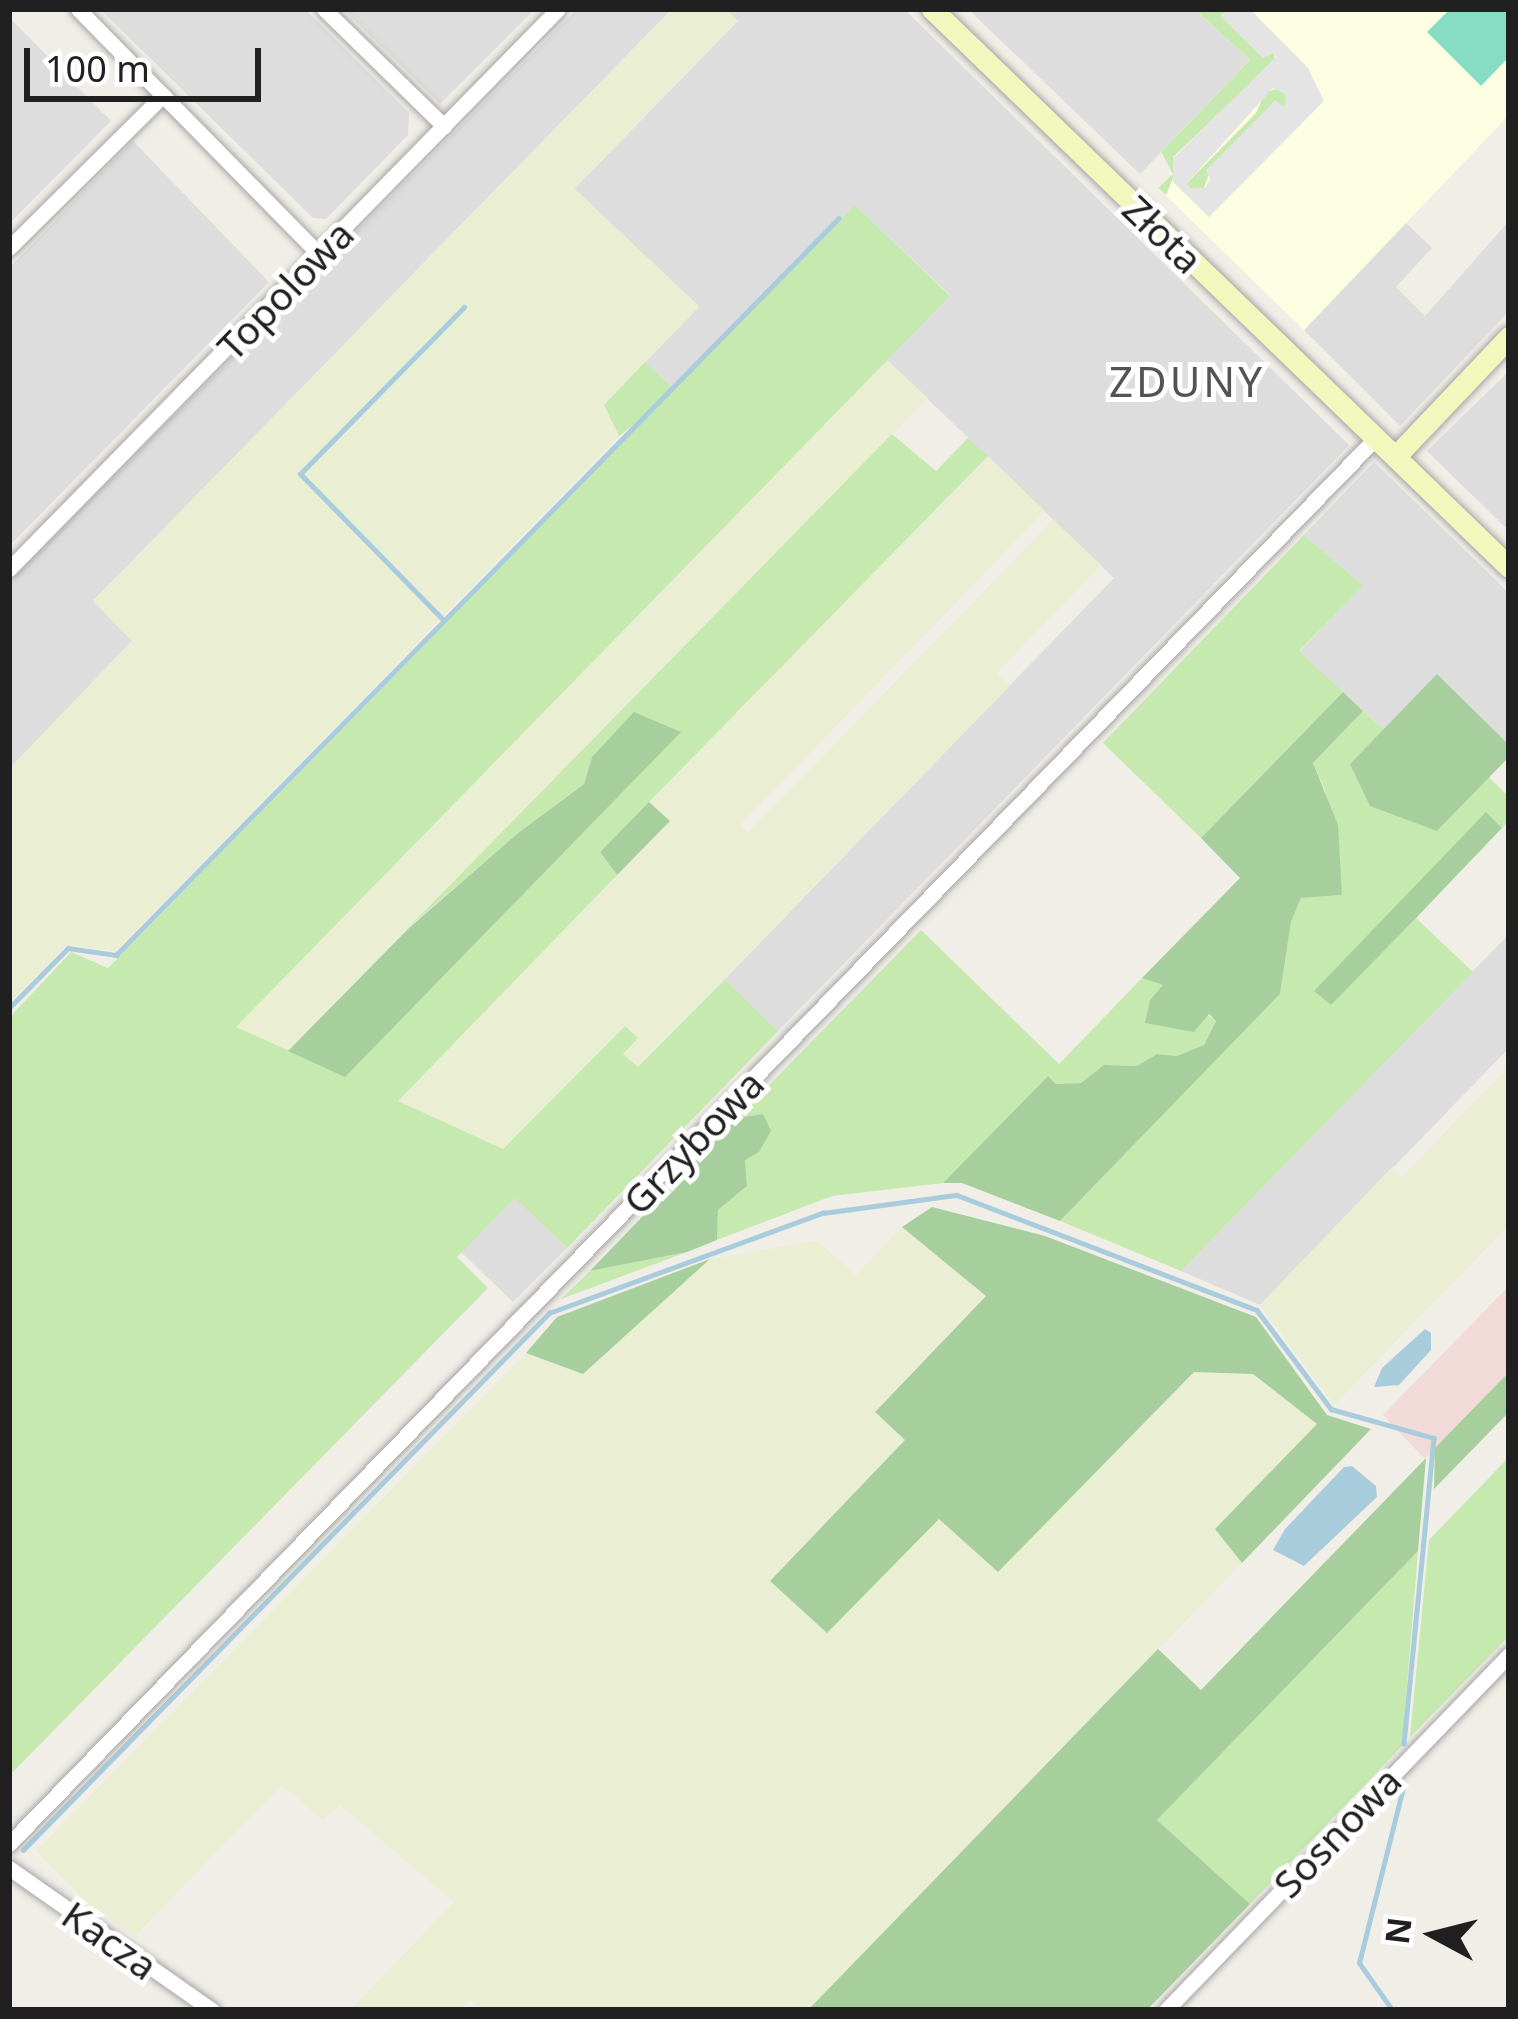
<!DOCTYPE html>
<html>
<head>
<meta charset="utf-8">
<style>
  body { margin:0 }
  #map { position:relative; width:1518px; height:2019px; overflow:hidden; background:#f1eee7; font-family:"Noto Sans",sans-serif }
  div>[style] { position:absolute }
  [style*='--x'] { left:calc(var(--x)*1px); top:calc(var(--y)*1px); width:calc(var(--w)*1px); rotate:calc(var(--a)*1deg) }
  .residential>* { inset:0; background:#dedddd }
  .commercial>* { inset:0; background:#f1dad7 }
  .education>* { inset:0; background:#fcfee2 }
  .farmland>* { inset:0; background:#eaeed3 }
  .grass>* { inset:0; background:#c6e9af }
  .forest>* { inset:0; background:#a7cf9d }
  .pitch>* { inset:0; background:#87ddc4 }
  .parking>* { inset:0; background:#e4e4e4 }
  .water>* { inset:0; background:#a9ccdd }
  .stream>* { height:4.5px; margin:-2.25px; padding:0 2.25px; transform-origin:2.25px; border-radius:2.25px; background:#a9ccdd }
  .roads { filter:drop-shadow(0 0 3px #a7a7a7) drop-shadow(0 0 3px #a7a7a7) }
  .street>* { height:15px; margin:-7.5px; padding:0 7.5px; transform-origin:7.5px; border-radius:7.5px; background:#fff }
  .secondary>* { height:21px; margin:-10.5px; padding:0 10.5px; transform-origin:10.5px; border-radius:10.5px; background:#f0f8bd }
  span { translate:-50% -50%; white-space:nowrap; text-align:center; line-height:1.15; -webkit-text-stroke:10px #fff; paint-order:stroke }
  .street-label { font-size:39px; color:#202020 }
  .neighbourhood-label { font-size:42px; color:#535353; letter-spacing:3px }
  .frame { position:absolute; inset:0; border:12px solid #202020; pointer-events:none }
  .north { position:absolute; left:1374px; top:1875px; width:120px; height:120px; -webkit-text-stroke:9px #fff; paint-order:stroke; rotate:277deg; font-size:33px; font-weight:700; line-height:48px; text-align:center; color:#202020 }
  .north::after { content:''; display:block; margin:auto; width:42px; height:54px; background:#202020; clip-path:polygon(50% 0,100% 100%,50% 72%,0 100%) }
  .scale { position:absolute; left:24px; top:48px; width:237px; height:54px; box-sizing:border-box; border:6px solid #202020; border-top:0; padding-left:15px; font-size:36px; line-height:42px; white-space:nowrap; color:#202020; -webkit-text-stroke:9px #fff; paint-order:stroke }
</style>
</head>
<body>
<div id="map">
  <div class="residential">
    <div style="clip-path:polygon(100px 9px,305px 9px,409px 113px,408px 135px,326px 219px,313px 218px)"></div>
    <div style="clip-path:polygon(343px 9px,535px 9px,440px 104px)"></div>
    <div style="clip-path:polygon(577px 9px,672px 9px,94px 600px,133px 640px,9px 769px,9px 582px)"></div>
    <div style="clip-path:polygon(726px 9px,904px 9px,1349px 445px,778px 1031px,725px 979px,1114px 578px,887px 360px,950px 295px,855px 205px,674px 389px,645px 362px,699px 306px,574px 189px,737px 22px)"></div>
    <div style="clip-path:polygon(968px 9px,1194px 9px,1250px 60px,1140px 174px)"></div>
    <div style="clip-path:polygon(9px 17px,111px 121px,9px 224px)"></div>
    <div style="clip-path:polygon(133px 141px,269px 282px,9px 546px,9px 268px)"></div>
    <div style="clip-path:polygon(1509px 221px,1509px 311px,1400px 426px,1304px 330px,1406px 223px,1432px 248px,1396px 287px,1425px 316px)"></div>
    <div style="clip-path:polygon(1509px 371px,1509px 531px,1427px 451px)"></div>
    <div style="clip-path:polygon(1374px 462px,1509px 593px,1509px 745px,1437px 675px,1384px 730px,1299px 652px,1362px 586px,1304px 535px)"></div>
    <div style="clip-path:polygon(1509px 934px,1509px 1048px,1260px 1305px,1181px 1271px)"></div>
    <div style="clip-path:polygon(515px 1197px,567px 1248px,513px 1302px,461px 1252px)"></div>
  </div>
  <div class="commercial">
    <div style="clip-path:polygon(1509px 1286px,1509px 1372px,1425px 1459px,1383px 1415px)"></div>
  </div>
  <div class="education">
    <div style="clip-path:polygon(1194px 9px,1509px 9px,1509px 115px,1304px 330px,1158px 188px,1173px 174px,1161px 152px,1250px 60px)"></div>
  </div>
  <div class="farmland">
    <div style="clip-path:polygon(672px 9px,726px 9px,738px 21px,574px 188px,699px 307px,604px 405px,619px 436px,116px 951px,67px 945px,9px 1004px,9px 769px,132px 641px,93px 601px)"></div>
    <div style="clip-path:polygon(887px 360px,928px 398px,288px 1051px,235px 1027px)"></div>
    <div style="clip-path:polygon(988px 456px,1045px 511px,740px 825px,748px 833px,1053px 520px,1101px 565px,997px 673px,1010px 686px,637px 1067px,623px 1054px,624px 1026px,503px 1149px,397px 1101px,669px 821px,649px 802px)"></div>
    <div style="clip-path:polygon(1509px 1066px,1509px 1225px,1334px 1405px,1260px 1305px,1393px 1166px,1401px 1178px)"></div>
    <div style="clip-path:polygon(902px 1227px,986px 1295px,875px 1411px,906px 1440px,770px 1580px,939px 1518px,998px 1571px,1194px 1372px,1253px 1374px,1318px 1424px,1215px 1529px,1242px 1563px,808px 2010px,482px 2010px,471px 2000px,460px 2010px,350px 2010px,454px 1902px,340px 1805px,323px 1820px,282px 1785px,135px 1936px,87px 1902px,36px 1851px,526px 1353px,583px 1374px,710px 1259px,817px 1241px,856px 1275px)"></div>
  </div>
  <div class="grass">
    <div style="clip-path:polygon(1194px 9px,1228px 9px,1221px 16px,1274px 52px,1275px 60px,1173px 157px,1176px 171px,1166px 195px,1158px 188px,1173px 174px,1161px 152px,1250px 60px)"></div>
    <div style="clip-path:polygon(1278px 88px,1286px 94px,1285px 108px,1275px 101px,1209px 174px,1204px 188px,1190px 188px,1186px 184px,1256px 113px,1265px 93px)"></div>
    <div style="clip-path:polygon(855px 205px,950px 296px,236px 1027px,345px 1076px,680px 732px,592px 757px,584px 784px,518px 833px,409px 927px,892px 434px,936px 471px,968px 438px,988px 456px,600px 852px,617px 875px,398px 1101px,503px 1149px,625px 1026px,638px 1038px,623px 1054px,638px 1067px,725px 979px,778px 1031px,567px 1248px,515px 1198px,457px 1257px,488px 1288px,9px 1776px,9px 1018px,71px 952px,108px 968px,661px 403px,619px 436px,604px 405px,645px 362px,674px 389px)"></div>
    <div style="clip-path:polygon(1304px 535px,1363px 586px,1299px 651px,1343px 692px,1201px 838px,1103px 743px)"></div>
    <div style="clip-path:polygon(1363px 711px,1384px 730px,1350px 764px,1437px 831px,1489px 777px,1509px 797px,1509px 821px,1502px 828px,1487px 813px,1331px 1004px,1416px 918px,1473px 972px,1181px 1271px,1060px 1221px,1280px 994px,1291px 922px,1301px 898px,1342px 895px,1325px 790px,1313px 763px)"></div>
    <div style="clip-path:polygon(921px 930px,1059px 1064px,1142px 978px,1164px 985px,1216px 1021px,1204px 1045px,1177px 1056px,1157px 1054px,1137px 1066px,1105px 1065px,1081px 1083px,1056px 1084px,1048px 1076px,943px 1183px,832px 1196px,717px 1240px,718px 1210px,747px 1186px,745px 1160px,763px 1114px,737px 1118px)"></div>
    <div style="clip-path:polygon(687px 1252px,561px 1299px,590px 1271px)"></div>
    <div style="clip-path:polygon(1509px 1457px,1509px 1636px,1410px 1737px,1429px 1540px)"></div>
    <div style="clip-path:polygon(1418px 1551px,1402px 1746px,1250px 1904px,1157px 1820px)"></div>
  </div>
  <div class="forest">
    <div style="clip-path:polygon(1437px 674px,1509px 745px,1509px 757px,1437px 831px,1370px 806px,1350px 764px)"></div>
    <div style="clip-path:polygon(1343px 692px,1363px 711px,1313px 763px,1338px 825px,1342px 895px,1301px 898px,1291px 922px,1280px 994px,1060px 1221px,962px 1183px,943px 1183px,1048px 1076px,1056px 1084px,1081px 1083px,1104px 1065px,1137px 1066px,1157px 1054px,1177px 1056px,1204px 1045px,1216px 1021px,1209px 1014px,1194px 1032px,1145px 1023px,1150px 1000px,1163px 985px,1142px 978px,1240px 878px,1201px 838px)"></div>
    <div style="clip-path:polygon(634px 712px,681px 732px,345px 1077px,288px 1051px,409px 928px,518px 833px,584px 784px,592px 757px)"></div>
    <div style="clip-path:polygon(649px 802px,670px 821px,617px 875px,600px 852px)"></div>
    <div style="clip-path:polygon(1486px 812px,1502px 828px,1416px 918px,1331px 1005px,1314px 991px)"></div>
    <div style="clip-path:polygon(763px 1114px,771px 1131px,759px 1152px,745px 1160px,747px 1186px,718px 1210px,717px 1240px,687px 1252px,590px 1271px,737px 1118px)"></div>
    <div style="clip-path:polygon(932px 1207px,1045px 1236px,1256px 1317px,1327px 1415px,1371px 1429px,1242px 1563px,1215px 1529px,1317px 1424px,1253px 1374px,1194px 1372px,998px 1572px,939px 1519px,827px 1633px,770px 1581px,905px 1440px,875px 1412px,986px 1296px,902px 1227px)"></div>
    <div style="clip-path:polygon(710px 1259px,583px 1374px,526px 1353px,557px 1317px)"></div>
    <div style="clip-path:polygon(1509px 1372px,1509px 1412px,1434px 1489px,1435px 1448px)"></div>
    <div style="clip-path:polygon(1426px 1458px,1418px 1551px,1157px 1820px,1250px 1904px,1147px 2010px,808px 2010px,1158px 1649px,1201px 1690px)"></div>
  </div>
  <div class="pitch">
    <div style="clip-path:polygon(1450px 9px,1509px 9px,1509px 57px,1481px 86px,1427px 32px)"></div>
  </div>
  <div class="parking">
    <div style="clip-path:polygon(evenodd,1228px 9px,1250px 9px,1308px 68px,1324px 101px,1209px 217px,1173px 182px,1173px 158px,1276px 57px,1273px 53px,1263px 58px,1221px 17px,1228px 9px,1273px 88px,1285px 94px,1285px 107px,1275px 101px,1206px 170px,1210px 179px,1205px 188px,1190px 188px,1187px 183px,1273px 88px)"></div>
  </div>
  <div class="water">
    <div style="clip-path:polygon(1425px 1329px,1431px 1333px,1431px 1350px,1399px 1385px,1374px 1387px,1382px 1368px)"></div>
    <div style="clip-path:polygon(1352px 1466px,1376px 1486px,1377px 1497px,1304px 1566px,1273px 1550px,1285px 1529px,1344px 1467px)"></div>
  </div>
  <div class="stream">
    <div style="--x:443;--y:620;--w:204;--a:-134.4"></div>
    <div style="--x:300;--y:474;--w:234;--a:-45.5"></div>
    <div style="--x:9;--y:1008;--w:84;--a:-45.5"></div>
    <div style="--x:68;--y:948;--w:49;--a:8.3"></div>
    <div style="--x:116;--y:955;--w:1032;--a:-45.55"></div>
    <div style="--x:23;--y:1850;--w:752;--a:-45.59"></div>
    <div style="--x:549;--y:1313;--w:292;--a:-20.1"></div>
    <div style="--x:823;--y:1213;--w:135;--a:-7.7"></div>
    <div style="--x:957;--y:1195;--w:321;--a:21"></div>
    <div style="--x:1257;--y:1310;--w:124;--a:53.2"></div>
    <div style="--x:1331;--y:1409;--w:107;--a:15.7"></div>
    <div style="--x:1434;--y:1438;--w:307;--a:95.6"></div>
    <div style="--x:1392;--y:2010;--w:57;--a:-125.1"></div>
    <div style="--x:1359;--y:1963;--w:180;--a:-75.9"></div>
  </div>
  <div class="roads">
    <div class="street">
      <div style="--x:78;--y:9;--w:345;--a:45.5"></div>
      <div style="--x:324;--y:9;--w:168;--a:44.3"></div>
      <div style="--x:9;--y:248;--w:217;--a:-44.8"></div>
      <div style="--x:9;--y:569;--w:784;--a:-45.57"></div>
      <div style="--x:9;--y:1844;--w:1961;--a:-45.81"></div>
      <div style="--x:9;--y:1868;--w:248;--a:35"></div>
      <div style="--x:1166;--y:2010;--w:494;--a:-46"></div>
    </div>
    <div class="secondary">
      <div style="--x:932;--y:9;--w:803;--a:44.04"></div>
      <div style="--x:1396;--y:456;--w:164;--a:-46.5"></div>
    </div>
  </div>
  <div class="street-label">
    <span style="left:1163px;top:234px;rotate:44deg">Złota</span>
    <span style="left:285px;top:290px;rotate:-46deg">Topolowa</span>
    <span style="left:693px;top:1142px;rotate:-46deg">Grzybowa</span>
    <span style="left:1337px;top:1832px;rotate:-46deg">Sosnowa</span>
    <span style="left:110px;top:1940px;rotate:35deg">Kacza</span>
  </div>
  <div class="neighbourhood-label">
    <span style="left:1187px;top:381px">ZDUNY</span>
  </div>
  <div class="frame"></div>
  <div class="north">N</div>
  <div class="scale">100 m</div>
</div>
</body>
</html>
